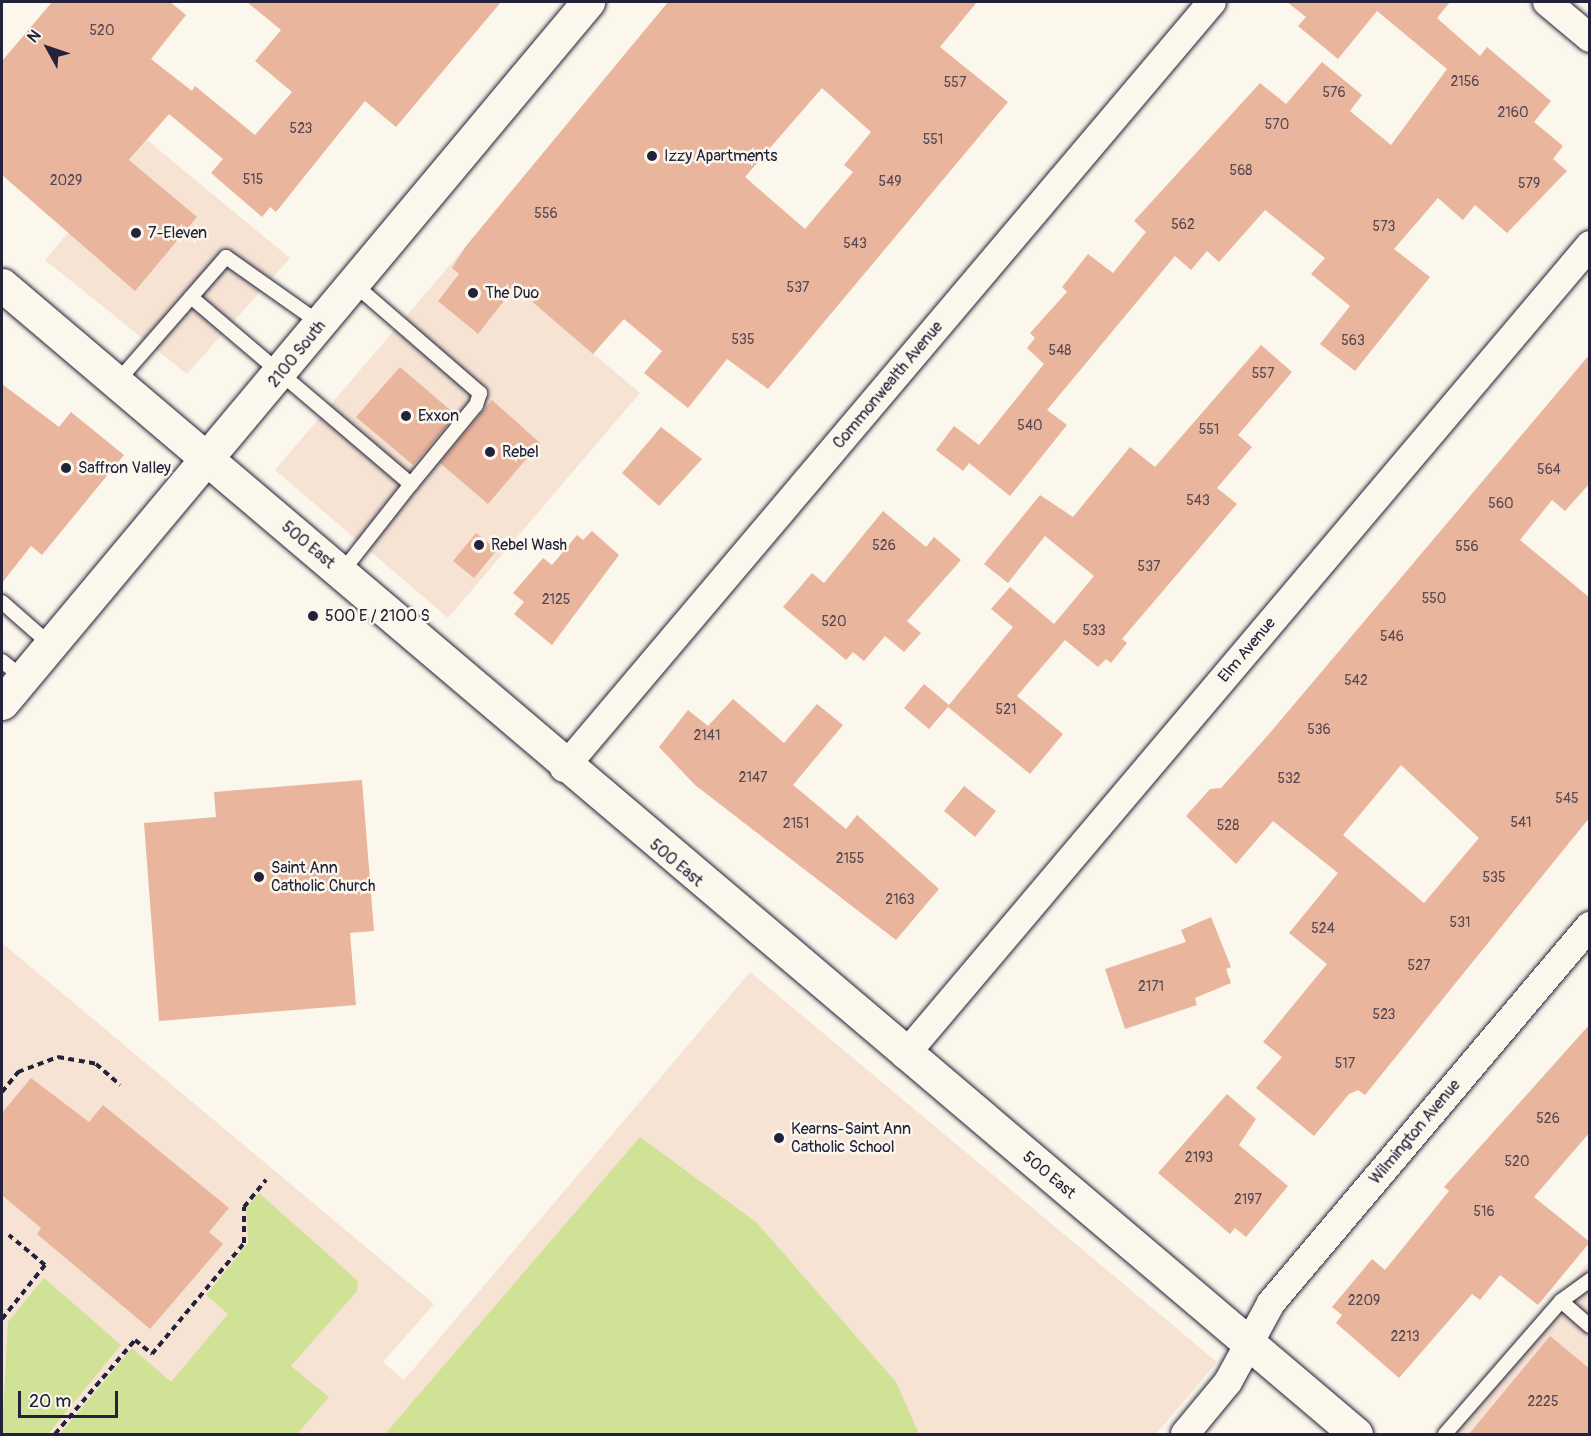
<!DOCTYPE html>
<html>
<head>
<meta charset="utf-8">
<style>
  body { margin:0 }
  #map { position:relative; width:1591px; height:1436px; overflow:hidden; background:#fbf7ec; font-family:Pangolin,sans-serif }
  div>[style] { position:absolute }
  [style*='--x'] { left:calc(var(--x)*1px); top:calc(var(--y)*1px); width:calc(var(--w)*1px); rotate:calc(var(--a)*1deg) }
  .built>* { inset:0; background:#f6e3d4 }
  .green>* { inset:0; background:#cfe296 }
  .building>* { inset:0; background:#e9b59c }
  .path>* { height:4px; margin-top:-2px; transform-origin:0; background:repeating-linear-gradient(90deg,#22223b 0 6px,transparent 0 10.5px) }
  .roads { filter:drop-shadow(0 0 2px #22223b) drop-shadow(0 0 2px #22223b) }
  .service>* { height:14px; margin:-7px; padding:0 7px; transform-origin:7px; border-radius:7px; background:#fbf7ec }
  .minor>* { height:28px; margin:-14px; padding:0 14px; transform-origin:14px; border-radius:14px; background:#fbf7ec }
  .tertiary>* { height:33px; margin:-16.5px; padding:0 16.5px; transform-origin:16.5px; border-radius:16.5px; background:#fbf7ec }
  .secondary>* { height:33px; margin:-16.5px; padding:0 16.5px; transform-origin:16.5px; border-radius:16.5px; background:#fbf7ec }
  .dots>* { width:16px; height:16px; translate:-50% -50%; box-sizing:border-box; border:3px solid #fbf7ec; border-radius:50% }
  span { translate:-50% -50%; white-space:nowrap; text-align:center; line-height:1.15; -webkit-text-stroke:5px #fbf7ec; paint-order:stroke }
  .number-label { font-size:14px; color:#544753 }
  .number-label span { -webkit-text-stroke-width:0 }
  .poi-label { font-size:16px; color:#22223b }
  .left { translate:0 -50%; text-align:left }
  .street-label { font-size:16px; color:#22223b }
  .frame { position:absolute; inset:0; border:3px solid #22223b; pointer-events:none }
  .north { position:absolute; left:18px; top:18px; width:60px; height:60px; -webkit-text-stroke:4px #fbf7ec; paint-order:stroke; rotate:310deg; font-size:16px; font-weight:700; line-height:24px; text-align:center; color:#22223b }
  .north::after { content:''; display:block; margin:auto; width:21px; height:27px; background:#22223b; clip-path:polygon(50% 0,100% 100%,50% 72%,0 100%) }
  .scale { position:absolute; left:18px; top:1391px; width:100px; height:27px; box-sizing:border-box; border:3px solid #22223b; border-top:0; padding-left:8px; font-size:18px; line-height:21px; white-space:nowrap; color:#22223b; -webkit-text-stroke:4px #fbf7ec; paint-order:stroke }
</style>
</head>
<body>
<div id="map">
  <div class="built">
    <div style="clip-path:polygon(147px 140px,290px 258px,187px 374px,45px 260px)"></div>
    <div style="clip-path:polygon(466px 246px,640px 393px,448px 618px,275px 470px)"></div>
    <div style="clip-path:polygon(2px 943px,434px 1304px,383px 1362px,404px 1380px,750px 972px,1217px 1362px,1156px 1434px,2px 1434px)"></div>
    <div style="clip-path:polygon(1589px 1262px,1589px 1434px,1443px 1434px)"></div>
  </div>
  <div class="green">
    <div style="clip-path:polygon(640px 1137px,756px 1222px,896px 1382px,919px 1434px,385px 1434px)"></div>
    <div style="clip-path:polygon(259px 1193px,358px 1281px,357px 1291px,291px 1366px,329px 1397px,297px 1434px,60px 1434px,132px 1348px,171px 1382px,228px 1314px,206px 1295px,248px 1243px,246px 1208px)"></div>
    <div style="clip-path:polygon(44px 1278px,121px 1345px,48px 1434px,2px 1434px,8px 1322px)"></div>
  </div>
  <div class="building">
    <div style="clip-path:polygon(52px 2px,170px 2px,186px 15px,151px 59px,192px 91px,195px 86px,255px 135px,292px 92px,255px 61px,281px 30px,247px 2px,501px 2px,396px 127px,365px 101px,276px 212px,270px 207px,262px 217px,211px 173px,223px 159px,169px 114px,129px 160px,197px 217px,135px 291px,2px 175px,2px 61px)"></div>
    <div style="clip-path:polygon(evenodd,668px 2px,977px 2px,940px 47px,1008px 102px,768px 389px,727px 359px,688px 408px,644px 373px,662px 351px,624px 319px,593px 354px,515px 287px,478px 334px,438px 301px,459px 274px,452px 268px,466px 246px,668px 2px,822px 88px,871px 132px,844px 165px,853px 172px,805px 229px,745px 177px,822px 88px)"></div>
    <div style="clip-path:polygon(1287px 2px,1450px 2px,1437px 18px,1480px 56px,1487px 47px,1551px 101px,1534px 122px,1563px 146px,1553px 159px,1567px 171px,1507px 233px,1475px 205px,1463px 220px,1438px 198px,1394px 249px,1430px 277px,1355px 371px,1320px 344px,1350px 306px,1311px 274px,1325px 258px,1265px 210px,1219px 262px,1207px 251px,1191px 270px,1175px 256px,1047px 410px,1067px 425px,1010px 496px,969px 463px,963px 471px,936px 450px,954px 426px,979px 445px,1044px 364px,1027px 348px,1035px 338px,1030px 333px,1067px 292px,1062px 287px,1088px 254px,1113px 273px,1146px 232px,1134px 221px,1260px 83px,1286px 104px,1322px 62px,1362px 95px,1350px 111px,1391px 145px,1447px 69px,1377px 11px,1338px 59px,1298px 26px,1306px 17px)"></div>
    <div style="clip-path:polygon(1261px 345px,1292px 372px,1238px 435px,1252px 447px,1217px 488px,1237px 504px,1122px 639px,1127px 643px,1111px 663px,1106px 659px,1098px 667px,1065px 640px,1017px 696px,1063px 734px,1030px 774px,948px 707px,929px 729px,904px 708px,924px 684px,949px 705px,1013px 627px,991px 609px,1010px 587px,1054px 624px,1094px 576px,1045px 536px,1008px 583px,984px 564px,1040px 495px,1073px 517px,1130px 447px,1155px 467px)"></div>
    <div style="clip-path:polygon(evenodd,1590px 354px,1590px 483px,1565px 511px,1552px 500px,1520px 540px,1590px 598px,1590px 817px,1365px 1095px,1358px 1090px,1349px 1094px,1314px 1136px,1256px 1088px,1282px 1057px,1263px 1042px,1327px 964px,1289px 933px,1338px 873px,1273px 821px,1236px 864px,1186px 816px,1210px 789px,1221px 788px,1269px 734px,1590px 354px,1401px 765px,1479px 838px,1424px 903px,1343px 835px,1401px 765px)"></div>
    <div style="clip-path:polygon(400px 367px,456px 415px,413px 465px,356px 417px)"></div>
    <div style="clip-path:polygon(2px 384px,59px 427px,71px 412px,124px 455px,42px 555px,31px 546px,2px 583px)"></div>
    <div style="clip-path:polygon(492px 400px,540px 443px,488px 504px,440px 463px)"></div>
    <div style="clip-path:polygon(661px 427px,702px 459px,659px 506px,622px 473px)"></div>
    <div style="clip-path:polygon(883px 511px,926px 547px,934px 537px,961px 560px,907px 621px,921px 633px,904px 652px,885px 636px,864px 661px,853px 652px,846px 660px,783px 607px,812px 573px,824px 583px)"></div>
    <div style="clip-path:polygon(592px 531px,619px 555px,552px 645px,514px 614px,524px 602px,513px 593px,543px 558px,552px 565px,577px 535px,583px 540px)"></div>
    <div style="clip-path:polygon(476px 533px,497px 550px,474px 578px,453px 561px)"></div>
    <div style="clip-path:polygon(733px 699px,784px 743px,817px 704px,843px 725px,793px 785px,846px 829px,857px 815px,939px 889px,896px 940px,695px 785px,659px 747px,688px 710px,708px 726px)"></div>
    <div style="clip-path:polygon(362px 780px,374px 931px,350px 933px,356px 1005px,159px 1021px,144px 823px,216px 817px,214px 792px)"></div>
    <div style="clip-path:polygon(964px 786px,996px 811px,975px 837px,944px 811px)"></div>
    <div style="clip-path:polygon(1211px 917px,1231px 967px,1226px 969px,1231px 983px,1195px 998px,1197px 1005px,1125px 1029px,1105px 969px,1186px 942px,1181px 930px)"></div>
    <div style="clip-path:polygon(1590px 1024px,1590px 1132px,1534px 1197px,1590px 1242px,1538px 1305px,1500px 1275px,1480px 1300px,1472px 1294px,1399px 1378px,1336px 1323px,1342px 1315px,1332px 1307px,1372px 1259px,1385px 1270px,1449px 1191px,1444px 1187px)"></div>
    <div style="clip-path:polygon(31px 1078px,89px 1122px,103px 1105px,229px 1208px,209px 1232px,223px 1244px,150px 1329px,37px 1234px,41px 1228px,2px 1195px,2px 1113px)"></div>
    <div style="clip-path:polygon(1227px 1094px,1256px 1119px,1239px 1145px,1288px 1186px,1246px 1237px,1235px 1228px,1230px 1234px,1158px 1173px)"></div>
    <div style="clip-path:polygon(1550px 1336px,1590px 1369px,1590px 1434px,1469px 1434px)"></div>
  </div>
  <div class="path">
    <div style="--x:2;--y:1092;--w:26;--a:-51"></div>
    <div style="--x:18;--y:1072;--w:43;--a:-20.6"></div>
    <div style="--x:58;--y:1057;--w:39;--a:10"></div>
    <div style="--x:96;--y:1064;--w:32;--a:41"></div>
    <div style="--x:2;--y:1319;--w:69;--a:-51.5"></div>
    <div style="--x:45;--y:1265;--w:47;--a:-140.2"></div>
    <div style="--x:55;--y:1434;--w:123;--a:-49.6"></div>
    <div style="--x:135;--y:1340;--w:22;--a:39"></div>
    <div style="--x:152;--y:1354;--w:144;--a:-50.3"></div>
    <div style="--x:244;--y:1243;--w:36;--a:-90"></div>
    <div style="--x:244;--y:1207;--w:35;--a:-51"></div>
  </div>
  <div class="roads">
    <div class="service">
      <div style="--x:354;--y:284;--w:167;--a:40.9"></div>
      <div style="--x:480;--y:393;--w:13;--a:108"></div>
      <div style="--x:476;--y:405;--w:102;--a:129.4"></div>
      <div style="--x:191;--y:297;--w:289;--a:40.4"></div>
      <div style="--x:411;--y:484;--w:113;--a:128.2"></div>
      <div style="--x:117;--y:382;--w:166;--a:-48.9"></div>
      <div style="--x:226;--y:257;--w:116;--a:35.2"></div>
      <div style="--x:2;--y:602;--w:65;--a:41.3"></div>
      <div style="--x:2;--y:661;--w:27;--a:39"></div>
      <div style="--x:1561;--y:1301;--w:36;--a:-36"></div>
      <div style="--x:1445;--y:1434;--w:176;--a:-48.9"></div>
      <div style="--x:1561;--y:1301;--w:38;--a:41"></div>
    </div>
    <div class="minor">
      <div style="--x:1547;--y:2;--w:56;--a:39.9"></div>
      <div style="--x:564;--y:768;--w:1003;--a:-49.77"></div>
      <div style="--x:905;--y:1055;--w:1061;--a:-49.78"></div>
      <div style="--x:1185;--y:1434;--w:67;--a:-50.4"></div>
      <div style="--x:1228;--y:1382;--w:90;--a:-61.4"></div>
      <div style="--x:1271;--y:1303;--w:494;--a:-49.8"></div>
    </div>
    <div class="tertiary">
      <div style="--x:2;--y:285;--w:1776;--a:40.32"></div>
    </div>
    <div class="secondary">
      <div style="--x:2;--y:703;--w:914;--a:-50.11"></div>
    </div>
  </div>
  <div class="dots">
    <div style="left:652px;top:156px;background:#22223b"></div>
    <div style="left:136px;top:233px;background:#22223b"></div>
    <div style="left:473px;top:293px;background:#22223b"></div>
    <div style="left:406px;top:416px;background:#22223b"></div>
    <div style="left:490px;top:452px;background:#22223b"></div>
    <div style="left:66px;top:468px;background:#22223b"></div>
    <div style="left:479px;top:545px;background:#22223b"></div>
    <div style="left:313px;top:616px;background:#22223b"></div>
    <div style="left:259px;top:877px;background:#22223b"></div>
    <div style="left:779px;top:1138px;background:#22223b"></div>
  </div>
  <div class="number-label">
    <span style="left:102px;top:31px">520</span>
    <span style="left:1465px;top:82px">2156</span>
    <span style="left:955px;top:83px">557</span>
    <span style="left:1334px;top:93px">576</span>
    <span style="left:1513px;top:113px">2160</span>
    <span style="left:1277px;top:125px">570</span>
    <span style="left:301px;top:129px">523</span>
    <span style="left:933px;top:140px">551</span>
    <span style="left:1241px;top:171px">568</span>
    <span style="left:253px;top:180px">515</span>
    <span style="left:66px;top:181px">2029</span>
    <span style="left:890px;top:182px">549</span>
    <span style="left:1529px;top:184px">579</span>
    <span style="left:546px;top:214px">556</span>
    <span style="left:1183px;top:225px">562</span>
    <span style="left:1384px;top:227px">573</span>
    <span style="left:855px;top:244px">543</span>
    <span style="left:798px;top:288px">537</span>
    <span style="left:743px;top:340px">535</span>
    <span style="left:1353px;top:341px">563</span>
    <span style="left:1060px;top:351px">548</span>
    <span style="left:1263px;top:374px">557</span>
    <span style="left:1030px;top:426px">540</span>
    <span style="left:1209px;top:430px">551</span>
    <span style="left:1549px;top:470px">564</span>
    <span style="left:1198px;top:501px">543</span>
    <span style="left:1501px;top:504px">560</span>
    <span style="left:884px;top:546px">526</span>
    <span style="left:1467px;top:547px">556</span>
    <span style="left:1149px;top:567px">537</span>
    <span style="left:1434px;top:599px">550</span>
    <span style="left:556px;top:600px">2125</span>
    <span style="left:834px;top:622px">520</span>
    <span style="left:1094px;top:631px">533</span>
    <span style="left:1392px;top:637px">546</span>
    <span style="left:1356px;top:681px">542</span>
    <span style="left:1006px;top:710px">521</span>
    <span style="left:1319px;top:730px">536</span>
    <span style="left:707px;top:736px">2141</span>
    <span style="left:753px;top:778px">2147</span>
    <span style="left:1289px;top:779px">532</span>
    <span style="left:1567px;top:799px">545</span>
    <span style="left:1521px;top:823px">541</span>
    <span style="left:796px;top:824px">2151</span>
    <span style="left:1228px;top:826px">528</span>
    <span style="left:850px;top:859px">2155</span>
    <span style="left:1494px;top:878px">535</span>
    <span style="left:900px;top:900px">2163</span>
    <span style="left:1460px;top:923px">531</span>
    <span style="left:1323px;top:929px">524</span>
    <span style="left:1419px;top:966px">527</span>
    <span style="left:1151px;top:987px">2171</span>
    <span style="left:1384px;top:1015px">523</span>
    <span style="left:1345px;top:1064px">517</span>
    <span style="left:1548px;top:1119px">526</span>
    <span style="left:1199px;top:1158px">2193</span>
    <span style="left:1517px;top:1162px">520</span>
    <span style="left:1248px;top:1200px">2197</span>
    <span style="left:1484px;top:1212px">516</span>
    <span style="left:1364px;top:1301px">2209</span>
    <span style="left:1405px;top:1337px">2213</span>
    <span style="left:1543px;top:1402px">2225</span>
  </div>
  <div class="poi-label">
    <span class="left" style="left:664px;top:156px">Izzy Apartments</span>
    <span class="left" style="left:148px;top:233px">7-Eleven</span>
    <span class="left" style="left:485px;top:293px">The Duo</span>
    <span class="left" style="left:418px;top:416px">Exxon</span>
    <span class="left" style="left:502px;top:452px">Rebel</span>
    <span class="left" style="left:78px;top:468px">Saffron Valley</span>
    <span class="left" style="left:491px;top:545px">Rebel Wash</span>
    <span class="left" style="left:325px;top:616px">500 E / 2100 S</span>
    <span class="left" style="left:271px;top:877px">Saint Ann<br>Catholic Church</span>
    <span class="left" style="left:791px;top:1138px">Kearns-Saint Ann<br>Catholic School</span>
  </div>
  <div class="street-label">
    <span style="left:297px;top:354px;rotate:-51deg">2100 South</span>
    <span style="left:888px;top:385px;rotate:-50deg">Commonwealth Avenue</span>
    <span style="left:308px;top:545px;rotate:40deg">500 East</span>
    <span style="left:1247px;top:650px;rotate:-50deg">Elm Avenue</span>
    <span style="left:676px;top:863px;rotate:40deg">500 East</span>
    <span style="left:1415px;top:1132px;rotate:-50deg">Wilmington Avenue</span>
    <span style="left:1049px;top:1175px;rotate:40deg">500 East</span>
  </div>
  <div class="frame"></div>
  <div class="north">N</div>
  <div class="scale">20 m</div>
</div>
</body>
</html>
